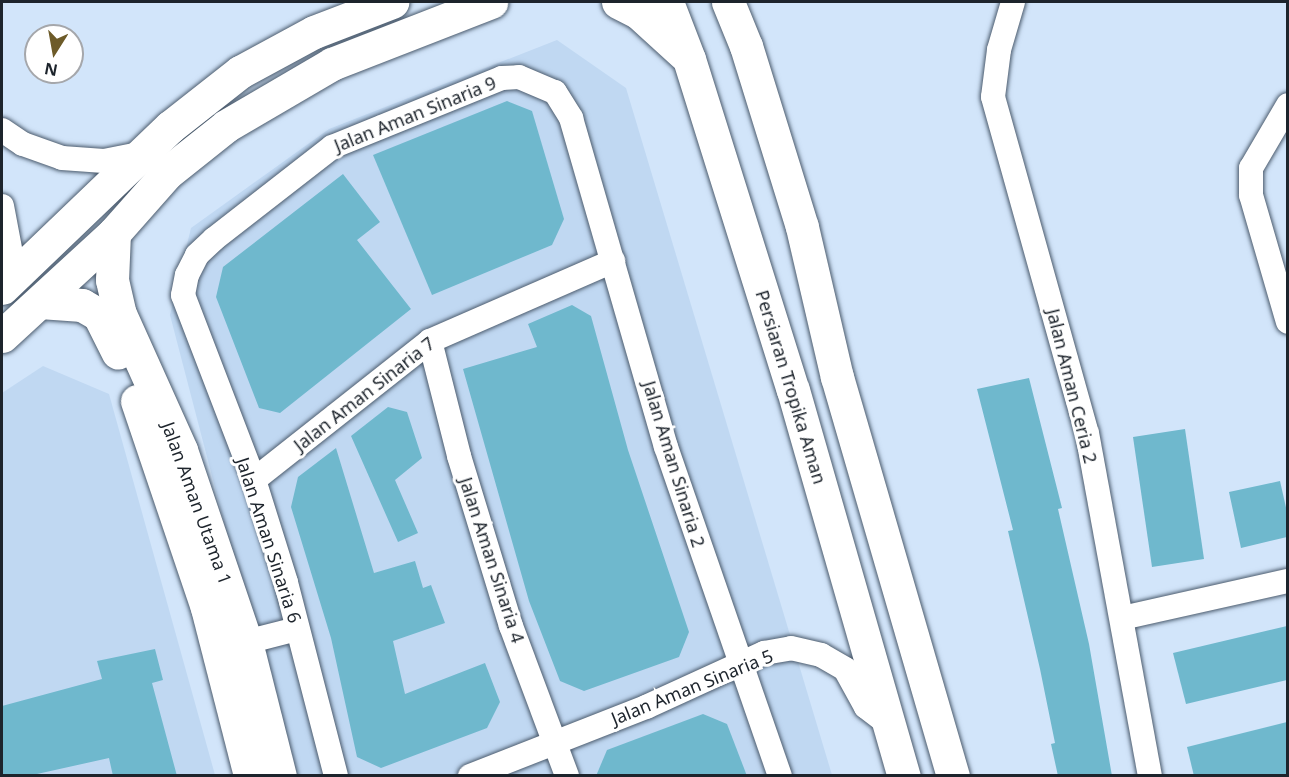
<!DOCTYPE html>
<html>
<head>
<meta charset="utf-8">
<style>
  body { margin:0 }
  #map { position:relative; width:1289px; height:777px; overflow:hidden; background:#d2e5fa; font-family:"Noto Sans",sans-serif }
  div>[style] { position:absolute }
  [style*='--x'] { left:calc(var(--x)*1px); top:calc(var(--y)*1px); width:calc(var(--w)*1px); rotate:calc(var(--a)*1deg) }
  .built>* { inset:0; background:#c0d8f2 }
  .building>* { inset:0; background:#6fb8cd }
  .roads { filter:drop-shadow(0 0 2px #4b5b6d) drop-shadow(0 0 2px #4b5b6d) }
  .street>* { height:24px; margin:-12px; padding:0 12px; transform-origin:12px; border-radius:12px; background:#fff }
  .secondary>* { height:33px; margin:-16.5px; padding:0 16.5px; transform-origin:16.5px; border-radius:16.5px; background:#fff }
  span { translate:-50% -50%; white-space:nowrap; text-align:center; line-height:1.15; -webkit-text-stroke:6px #fff; paint-order:stroke }
  .street-label { font-size:18px; color:#1d242c }
  .frame { position:absolute; inset:0; border:3px solid #1d242c; pointer-events:none }
  .north { position:absolute; left:24px; top:24px; width:60px; height:60px; box-sizing:border-box; background:#fff; border:2px solid #a5a7ab; border-radius:50%; rotate:191deg; font-size:16px; font-weight:700; line-height:24px; text-align:center; color:#1d242c }
  .north::after { content:''; display:block; margin:auto; width:21px; height:27px; background:#6d5b29; clip-path:polygon(50% 0,100% 100%,50% 72%,0 100%) }
</style>
</head>
<body>
<div id="map">
  <div class="built">
    <div style="clip-path:polygon(557px 40px,626px 88px,832px 775px,290px 775px,170px 315px,191px 228px,329px 129px)"></div>
    <div style="clip-path:polygon(43px 366px,109px 394px,215px 775px,2px 776px,2px 393px)"></div>
  </div>
  <div class="building">
    <div style="clip-path:polygon(507px 101px,532px 111px,564px 219px,552px 245px,432px 295px,373px 155px)"></div>
    <div style="clip-path:polygon(343px 174px,380px 222px,357px 240px,411px 309px,280px 413px,259px 408px,216px 297px,223px 267px)"></div>
    <div style="clip-path:polygon(572px 305px,591px 316px,628px 450px,689px 632px,679px 657px,584px 691px,560px 681px,529px 601px,463px 369px,537px 347px,528px 324px)"></div>
    <div style="clip-path:polygon(1029px 378px,1062px 508px,1058px 509px,1089px 644px,1112px 776px,1058px 776px,1051px 744px,1055px 743px,1040px 669px,1008px 531px,1013px 530px,977px 389px)"></div>
    <div style="clip-path:polygon(388px 407px,407px 412px,422px 458px,395px 480px,418px 533px,398px 542px,351px 436px)"></div>
    <div style="clip-path:polygon(1185px 429px,1204px 559px,1152px 567px,1133px 437px)"></div>
    <div style="clip-path:polygon(336px 448px,374px 573px,415px 561px,423px 588px,431px 585px,445px 623px,393px 641px,405px 694px,485px 663px,500px 702px,487px 728px,381px 768px,357px 757px,331px 638px,291px 507px,298px 477px)"></div>
    <div style="clip-path:polygon(1280px 481px,1287px 512px,1287px 537px,1241px 548px,1229px 492px)"></div>
    <div style="clip-path:polygon(1287px 626px,1287px 680px,1186px 704px,1173px 653px)"></div>
    <div style="clip-path:polygon(155px 649px,163px 680px,152px 683px,177px 776px,113px 776px,109px 758px,28px 776px,2px 776px,2px 706px,102px 679px,97px 661px)"></div>
    <div style="clip-path:polygon(703px 714px,727px 724px,747px 776px,596px 776px,607px 750px)"></div>
    <div style="clip-path:polygon(1287px 722px,1287px 776px,1194px 776px,1187px 747px)"></div>
  </div>
  <div class="roads">
    <div class="street">
      <div style="--x:1013;--y:2;--w:50;--a:106.3"></div>
      <div style="--x:999;--y:50;--w:47;--a:97.3"></div>
      <div style="--x:993;--y:97;--w:349;--a:74.4"></div>
      <div style="--x:1087;--y:433;--w:349;--a:79.6"></div>
      <div style="--x:1288;--y:105;--w:73;--a:120.4"></div>
      <div style="--x:1251;--y:168;--w:27;--a:90"></div>
      <div style="--x:1251;--y:195;--w:132;--a:73.8"></div>
      <div style="--x:2;--y:130;--w:25;--a:34"></div>
      <div style="--x:23;--y:144;--w:41;--a:19.7"></div>
      <div style="--x:62;--y:158;--w:42;--a:4.1"></div>
      <div style="--x:104;--y:161;--w:41;--a:-11.3"></div>
      <div style="--x:2;--y:206;--w:70;--a:79.3"></div>
      <div style="--x:430;--y:341;--w:119;--a:75.8"></div>
      <div style="--x:459;--y:456;--w:178;--a:73"></div>
      <div style="--x:511;--y:626;--w:160;--a:69.5"></div>
      <div style="--x:254;--y:480;--w:224;--a:-38.3"></div>
      <div style="--x:430;--y:341;--w:200;--a:-23.6"></div>
      <div style="--x:1122;--y:618;--w:170;--a:-12.6"></div>
      <div style="--x:246;--y:642;--w:53;--a:-14.3"></div>
      <div style="--x:336;--y:776;--w:200;--a:-104.5"></div>
      <div style="--x:286;--y:582;--w:107;--a:-107.4"></div>
      <div style="--x:254;--y:480;--w:198;--a:-111"></div>
      <div style="--x:183;--y:295;--w:20;--a:-79"></div>
      <div style="--x:187;--y:275;--w:22;--a:-63"></div>
      <div style="--x:197;--y:255;--w:23;--a:-43"></div>
      <div style="--x:214;--y:239;--w:150;--a:-37.9"></div>
      <div style="--x:332;--y:147;--w:183;--a:-22.1"></div>
      <div style="--x:502;--y:78;--w:17;--a:-3"></div>
      <div style="--x:519;--y:77;--w:39;--a:23"></div>
      <div style="--x:555;--y:92;--w:31;--a:58"></div>
      <div style="--x:571;--y:118;--w:342;--a:73.9"></div>
      <div style="--x:666;--y:447;--w:348;--a:70.9"></div>
      <div style="--x:470;--y:776;--w:189;--a:-21.4"></div>
      <div style="--x:646;--y:707;--w:130;--a:-24.6"></div>
      <div style="--x:764;--y:653;--w:27;--a:-10"></div>
      <div style="--x:791;--y:648;--w:31;--a:13"></div>
      <div style="--x:821;--y:655;--w:28;--a:30"></div>
      <div style="--x:845;--y:669;--w:43;--a:61.1"></div>
      <div style="--x:866;--y:707;--w:30;--a:37"></div>
    </div>
    <div class="secondary">
      <div style="--x:618;--y:2;--w:22;--a:27"></div>
      <div style="--x:638;--y:12;--w:62;--a:42.4"></div>
      <div style="--x:667;--y:2;--w:61;--a:68.9"></div>
      <div style="--x:689;--y:59;--w:347;--a:72.6"></div>
      <div style="--x:793;--y:390;--w:402;--a:74"></div>
      <div style="--x:728;--y:2;--w:48;--a:67.8"></div>
      <div style="--x:746;--y:46;--w:189;--a:72.8"></div>
      <div style="--x:802;--y:227;--w:154;--a:76.9"></div>
      <div style="--x:837;--y:377;--w:416;--a:73.8"></div>
      <div style="--x:114;--y:233;--w:47;--a:92.4"></div>
      <div style="--x:112;--y:280;--w:35;--a:77"></div>
      <div style="--x:120;--y:314;--w:149;--a:65.8"></div>
      <div style="--x:181;--y:450;--w:203;--a:71.3"></div>
      <div style="--x:246;--y:642;--w:138;--a:75.8"></div>
      <div style="--x:2;--y:288;--w:233;--a:-43.8"></div>
      <div style="--x:170;--y:127;--w:89;--a:-38.2"></div>
      <div style="--x:240;--y:72;--w:84;--a:-28.4"></div>
      <div style="--x:314;--y:32;--w:84;--a:-21"></div>
      <div style="--x:40;--y:302;--w:42;--a:4.1"></div>
      <div style="--x:82;--y:305;--w:20;--a:30"></div>
      <div style="--x:99;--y:315;--w:42;--a:63.4"></div>
      <div style="--x:2;--y:336;--w:152;--a:-42.6"></div>
      <div style="--x:114;--y:233;--w:80;--a:-48.5"></div>
      <div style="--x:167;--y:173;--w:75;--a:-38.5"></div>
      <div style="--x:226;--y:126;--w:123;--a:-30.3"></div>
      <div style="--x:332;--y:64;--w:171;--a:-21.3"></div>
      <div style="--x:137;--y:401;--w:219;--a:71.3"></div>
      <div style="--x:207;--y:608;--w:173;--a:75.6"></div>
    </div>
  </div>
  <div class="street-label">
    <span style="left:415px;top:114px;rotate:-22deg">Jalan Aman Sinaria 9</span>
    <span style="left:1072px;top:386px;rotate:76deg">Jalan Aman Ceria 2</span>
    <span style="left:791px;top:387px;rotate:73deg">Persiaran Tropika Aman</span>
    <span style="left:364px;top:394px;rotate:-38deg">Jalan Aman Sinaria 7</span>
    <span style="left:674px;top:464px;rotate:73deg">Jalan Aman Sinaria 2</span>
    <span style="left:197px;top:503px;rotate:70deg">Jalan Aman Utama 1</span>
    <span style="left:269px;top:540px;rotate:72deg">Jalan Aman Sinaria 6</span>
    <span style="left:492px;top:560px;rotate:72deg">Jalan Aman Sinaria 4</span>
    <span style="left:692px;top:687px;rotate:-22deg">Jalan Aman Sinaria 5</span>
  </div>
  <div class="frame"></div>
  <div class="north">N</div>
</div>
</body>
</html>
